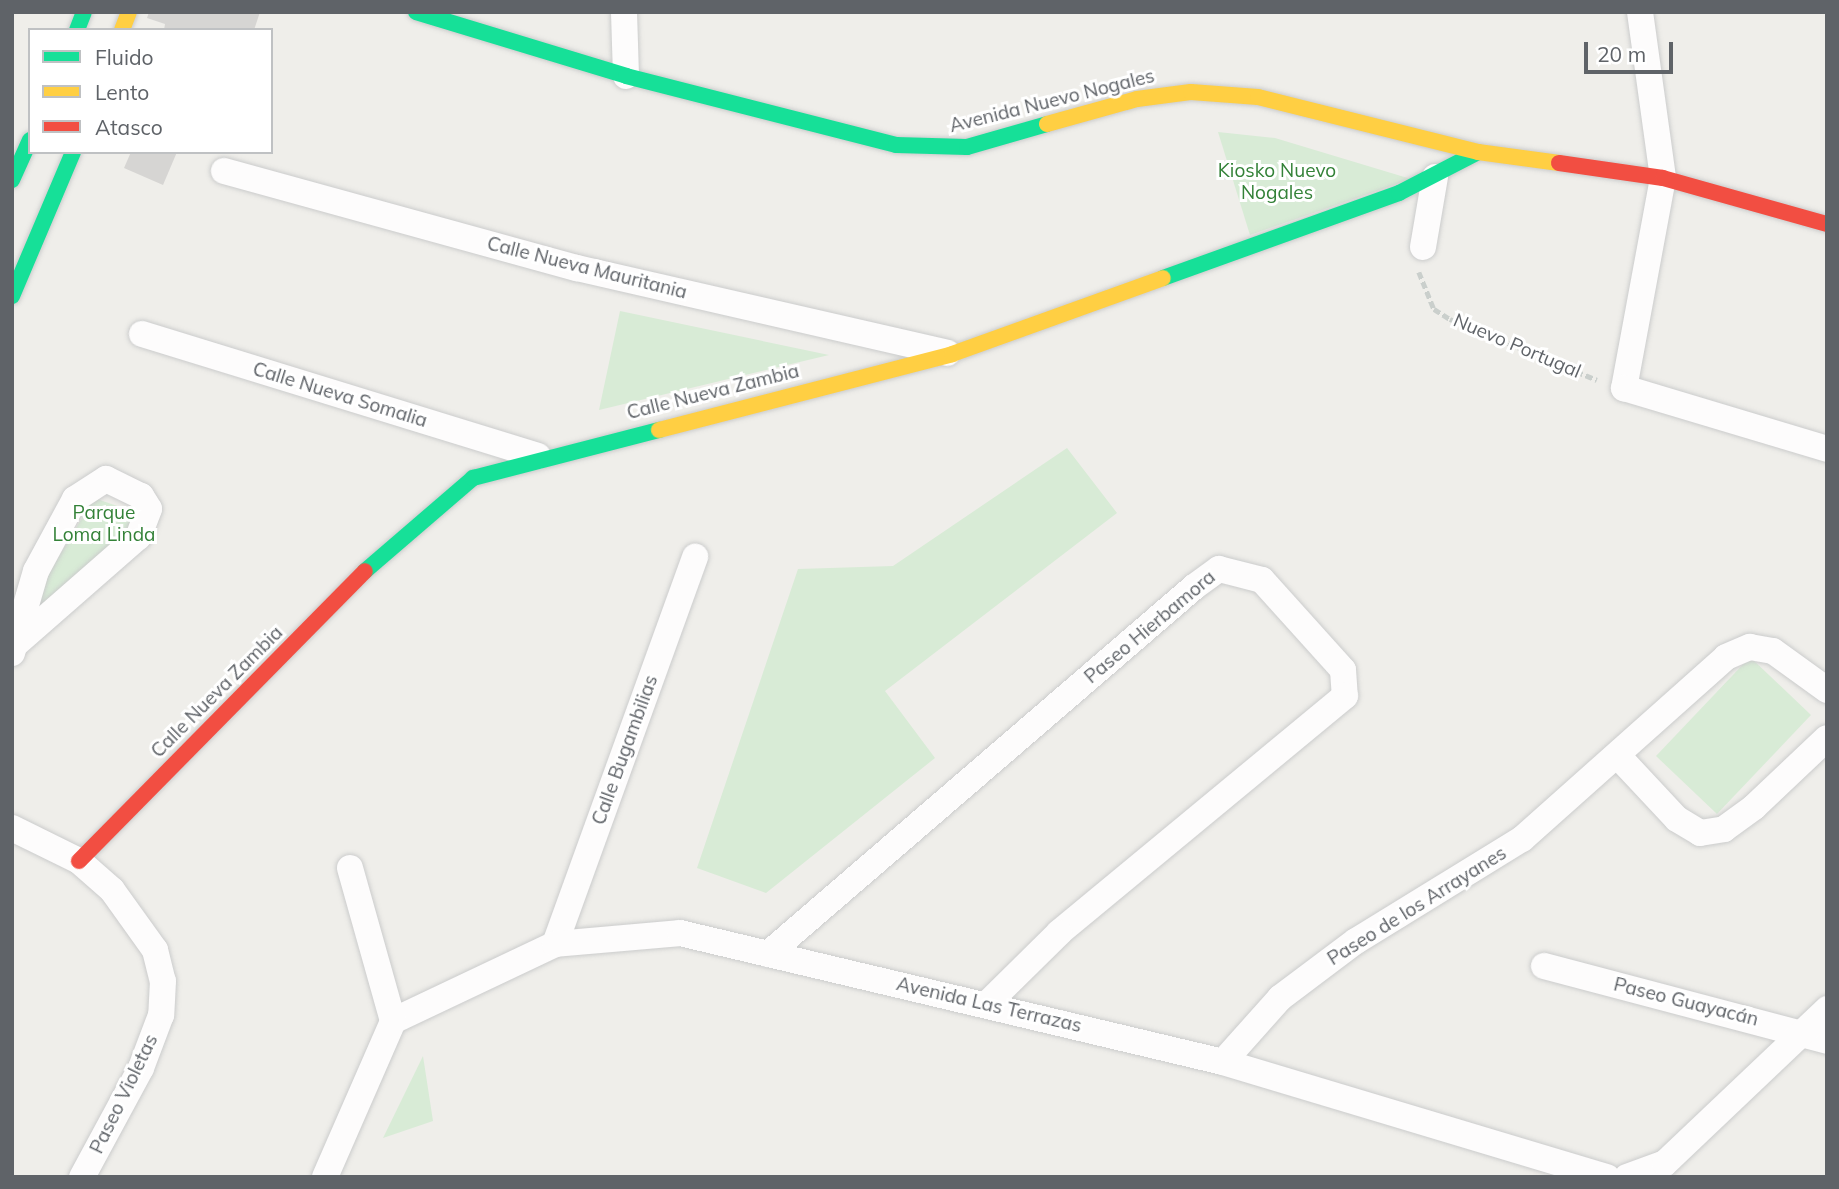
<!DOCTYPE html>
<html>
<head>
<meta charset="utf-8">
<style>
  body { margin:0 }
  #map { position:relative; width:1839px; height:1189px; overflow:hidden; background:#efeeea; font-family:Mulish,sans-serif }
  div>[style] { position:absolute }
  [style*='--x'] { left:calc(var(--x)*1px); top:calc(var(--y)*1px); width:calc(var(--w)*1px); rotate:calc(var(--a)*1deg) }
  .green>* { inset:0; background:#d8ebd6 }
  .building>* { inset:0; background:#d6d5d3 }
  .path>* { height:4.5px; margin-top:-2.25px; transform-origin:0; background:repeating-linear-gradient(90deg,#cacfcc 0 7px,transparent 0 10.5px) }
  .roads { filter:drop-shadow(0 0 2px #cbcccc) drop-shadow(0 0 2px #cbcccc) }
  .street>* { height:26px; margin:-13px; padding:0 13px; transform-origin:13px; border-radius:13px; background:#fdfcfc }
  .fast>* { height:16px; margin:-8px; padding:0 8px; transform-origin:8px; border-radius:8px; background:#16e098 }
  .slow>* { height:16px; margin:-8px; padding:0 8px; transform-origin:8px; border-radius:8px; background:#ffcf43 }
  .jam>* { height:16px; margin:-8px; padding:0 8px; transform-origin:8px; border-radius:8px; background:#f24e42 }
  span { translate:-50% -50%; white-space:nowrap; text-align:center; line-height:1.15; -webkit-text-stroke:6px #fff; paint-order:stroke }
  .street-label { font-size:19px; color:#5f6368 }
  .park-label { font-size:19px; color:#348238 }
  .frame { position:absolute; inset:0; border:14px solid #5f6368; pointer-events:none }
  .legend { position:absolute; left:28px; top:28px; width:245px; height:126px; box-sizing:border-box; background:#fff; border:2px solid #bfc1c3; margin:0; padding:9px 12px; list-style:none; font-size:21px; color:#5f6368 }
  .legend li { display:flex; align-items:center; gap:14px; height:35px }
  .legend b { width:35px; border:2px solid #bfc1c3 }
  .scale { position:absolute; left:1584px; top:42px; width:89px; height:32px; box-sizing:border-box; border:4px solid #5f6368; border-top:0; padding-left:9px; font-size:21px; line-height:24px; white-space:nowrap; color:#5f6368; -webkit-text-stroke:5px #fff; paint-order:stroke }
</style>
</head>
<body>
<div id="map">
  <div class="green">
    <div style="clip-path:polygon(1218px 132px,1275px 138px,1411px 179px,1250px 235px)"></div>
    <div style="clip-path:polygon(620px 311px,829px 355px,599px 410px)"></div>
    <div style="clip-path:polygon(1067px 448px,1117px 513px,885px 691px,935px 758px,766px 893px,697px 868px,798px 569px,893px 566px)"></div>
    <div style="clip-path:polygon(94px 498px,123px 508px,132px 526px,44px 613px,31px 603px)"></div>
    <div style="clip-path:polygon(1750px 657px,1811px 715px,1717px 814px,1656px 756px)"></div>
    <div style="clip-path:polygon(423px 1056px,433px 1121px,383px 1138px)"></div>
  </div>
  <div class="building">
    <div style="clip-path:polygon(149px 12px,260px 12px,254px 30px,164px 30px,165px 24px,147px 18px)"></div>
    <div style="clip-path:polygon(131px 152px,177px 152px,163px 185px,124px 168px)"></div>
  </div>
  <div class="path">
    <div style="--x:1419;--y:272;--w:40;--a:68"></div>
    <div style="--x:1434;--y:309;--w:19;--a:32"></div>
    <div style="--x:1450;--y:319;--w:159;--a:22.5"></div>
  </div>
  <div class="roads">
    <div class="street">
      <div style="--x:624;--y:12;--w:64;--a:88.2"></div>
      <div style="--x:1640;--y:12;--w:168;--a:82.1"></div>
      <div style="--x:1663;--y:178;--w:214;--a:100.5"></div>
      <div style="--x:1624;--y:388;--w:212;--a:16.7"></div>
      <div style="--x:224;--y:171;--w:366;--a:15.4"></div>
      <div style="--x:577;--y:268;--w:380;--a:12.9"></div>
      <div style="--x:1423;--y:247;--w:71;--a:-80.3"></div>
      <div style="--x:142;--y:334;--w:414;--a:17.1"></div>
      <div style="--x:12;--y:653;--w:85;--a:-73.7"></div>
      <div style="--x:36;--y:571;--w:82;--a:-61.6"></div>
      <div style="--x:75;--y:499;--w:37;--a:-33"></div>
      <div style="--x:106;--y:479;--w:39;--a:26"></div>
      <div style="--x:141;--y:496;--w:15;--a:58"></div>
      <div style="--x:149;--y:509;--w:30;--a:111"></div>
      <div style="--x:138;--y:537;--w:161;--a:138.8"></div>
      <div style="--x:1618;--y:756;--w:86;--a:46.9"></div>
      <div style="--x:1677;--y:819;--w:27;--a:31"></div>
      <div style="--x:1700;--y:833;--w:24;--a:-9"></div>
      <div style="--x:1724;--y:829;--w:37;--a:-36"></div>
      <div style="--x:1754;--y:807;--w:100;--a:-43.4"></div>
      <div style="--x:12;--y:828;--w:75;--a:26.2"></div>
      <div style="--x:79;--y:861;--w:44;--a:41.3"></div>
      <div style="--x:112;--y:890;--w:74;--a:54.4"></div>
      <div style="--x:155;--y:950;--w:32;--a:76"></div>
      <div style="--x:163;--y:981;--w:34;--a:93"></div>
      <div style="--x:161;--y:1015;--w:57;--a:110.7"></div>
      <div style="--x:141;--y:1068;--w:124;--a:118.4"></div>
      <div style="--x:555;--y:944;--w:412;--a:-70.1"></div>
      <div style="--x:768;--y:954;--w:562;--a:-40.74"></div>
      <div style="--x:1194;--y:587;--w:31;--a:-36"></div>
      <div style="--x:1219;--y:569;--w:44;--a:14.3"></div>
      <div style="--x:1262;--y:580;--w:121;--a:48"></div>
      <div style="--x:1343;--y:670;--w:26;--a:86"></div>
      <div style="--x:1345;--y:696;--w:371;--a:140.4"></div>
      <div style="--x:1059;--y:933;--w:100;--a:135.4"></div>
      <div style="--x:1544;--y:966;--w:293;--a:14.8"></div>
      <div style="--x:393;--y:1021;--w:179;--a:-25.4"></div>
      <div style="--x:555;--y:944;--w:125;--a:-5"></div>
      <div style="--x:680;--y:933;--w:558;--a:13.36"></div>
      <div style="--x:1223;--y:1062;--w:401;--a:16.7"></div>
      <div style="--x:1223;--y:1062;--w:86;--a:-48.3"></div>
      <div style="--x:1280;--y:998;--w:95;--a:-36.9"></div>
      <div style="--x:1356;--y:941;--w:195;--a:-31.6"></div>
      <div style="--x:1522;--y:839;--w:273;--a:-41.7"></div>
      <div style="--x:1726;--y:657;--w:26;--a:-23"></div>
      <div style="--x:1750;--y:647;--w:23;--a:10"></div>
      <div style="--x:1773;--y:651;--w:67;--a:35.8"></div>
      <div style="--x:325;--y:1177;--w:170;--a:-66.4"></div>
      <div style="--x:393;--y:1021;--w:159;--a:-105.7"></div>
      <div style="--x:1627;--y:1177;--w:40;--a:-20.2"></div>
      <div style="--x:1665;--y:1163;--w:224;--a:-43.5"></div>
    </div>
    <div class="fast">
      <div style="--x:416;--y:12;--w:220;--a:16.9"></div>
      <div style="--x:626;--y:76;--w:279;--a:14.3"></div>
      <div style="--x:896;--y:145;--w:71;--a:1.6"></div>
      <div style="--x:967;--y:147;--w:83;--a:-16"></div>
      <div style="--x:77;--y:30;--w:19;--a:-69"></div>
      <div style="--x:12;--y:180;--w:44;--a:-65.8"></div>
      <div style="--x:1163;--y:278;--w:251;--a:-19.8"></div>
      <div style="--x:1399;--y:193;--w:89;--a:-27.4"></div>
      <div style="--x:12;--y:296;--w:156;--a:-67"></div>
      <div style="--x:365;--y:571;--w:143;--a:-40.7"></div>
      <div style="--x:473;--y:478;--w:192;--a:-14.5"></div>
    </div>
    <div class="slow">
      <div style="--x:122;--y:30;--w:19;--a:-69"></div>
      <div style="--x:1047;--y:124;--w:93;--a:-15.5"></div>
      <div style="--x:1137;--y:99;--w:54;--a:-7.4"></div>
      <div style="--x:1191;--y:92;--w:67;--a:4.3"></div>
      <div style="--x:1258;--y:97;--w:227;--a:14"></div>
      <div style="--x:1478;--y:152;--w:82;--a:7.7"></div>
      <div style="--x:659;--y:430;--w:303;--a:-14.5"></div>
      <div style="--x:952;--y:354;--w:224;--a:-19.8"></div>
    </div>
    <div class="jam">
      <div style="--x:1559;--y:163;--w:105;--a:8.2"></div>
      <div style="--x:1663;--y:178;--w:170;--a:15.7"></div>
      <div style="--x:79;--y:861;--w:407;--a:-45.4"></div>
    </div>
  </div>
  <div class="street-label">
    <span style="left:1052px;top:101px;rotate:-14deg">Avenida Nuevo Nogales</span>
    <span style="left:587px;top:268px;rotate:14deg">Calle Nueva Mauritania</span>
    <span style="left:1517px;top:346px;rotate:23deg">Nuevo Portugal</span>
    <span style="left:713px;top:392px;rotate:-14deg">Calle Nueva Zambia</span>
    <span style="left:340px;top:395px;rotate:17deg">Calle Nueva Somalia</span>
    <span style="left:1150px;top:627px;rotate:-40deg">Paseo Hierbamora</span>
    <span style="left:217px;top:692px;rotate:-45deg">Calle Nueva Zambia</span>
    <span style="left:625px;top:750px;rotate:-70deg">Calle Bugambilias</span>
    <span style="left:1417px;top:906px;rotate:-32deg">Paseo de los Arrayanes</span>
    <span style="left:1686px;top:1002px;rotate:14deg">Paseo Guayacán</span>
    <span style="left:989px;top:1005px;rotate:13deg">Avenida Las Terrazas</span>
    <span style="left:124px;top:1094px;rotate:-64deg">Paseo Violetas</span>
  </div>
  <div class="park-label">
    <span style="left:1277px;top:182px">Kiosko Nuevo<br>Nogales</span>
    <span style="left:104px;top:524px">Parque<br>Loma Linda</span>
  </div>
  <div class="frame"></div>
  <ul class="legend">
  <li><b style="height:9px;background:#16e098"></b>Fluido</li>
  <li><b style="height:9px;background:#ffcf43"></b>Lento</li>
  <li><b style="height:9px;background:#f24e42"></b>Atasco</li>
  </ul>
  <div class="scale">20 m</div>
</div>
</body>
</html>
